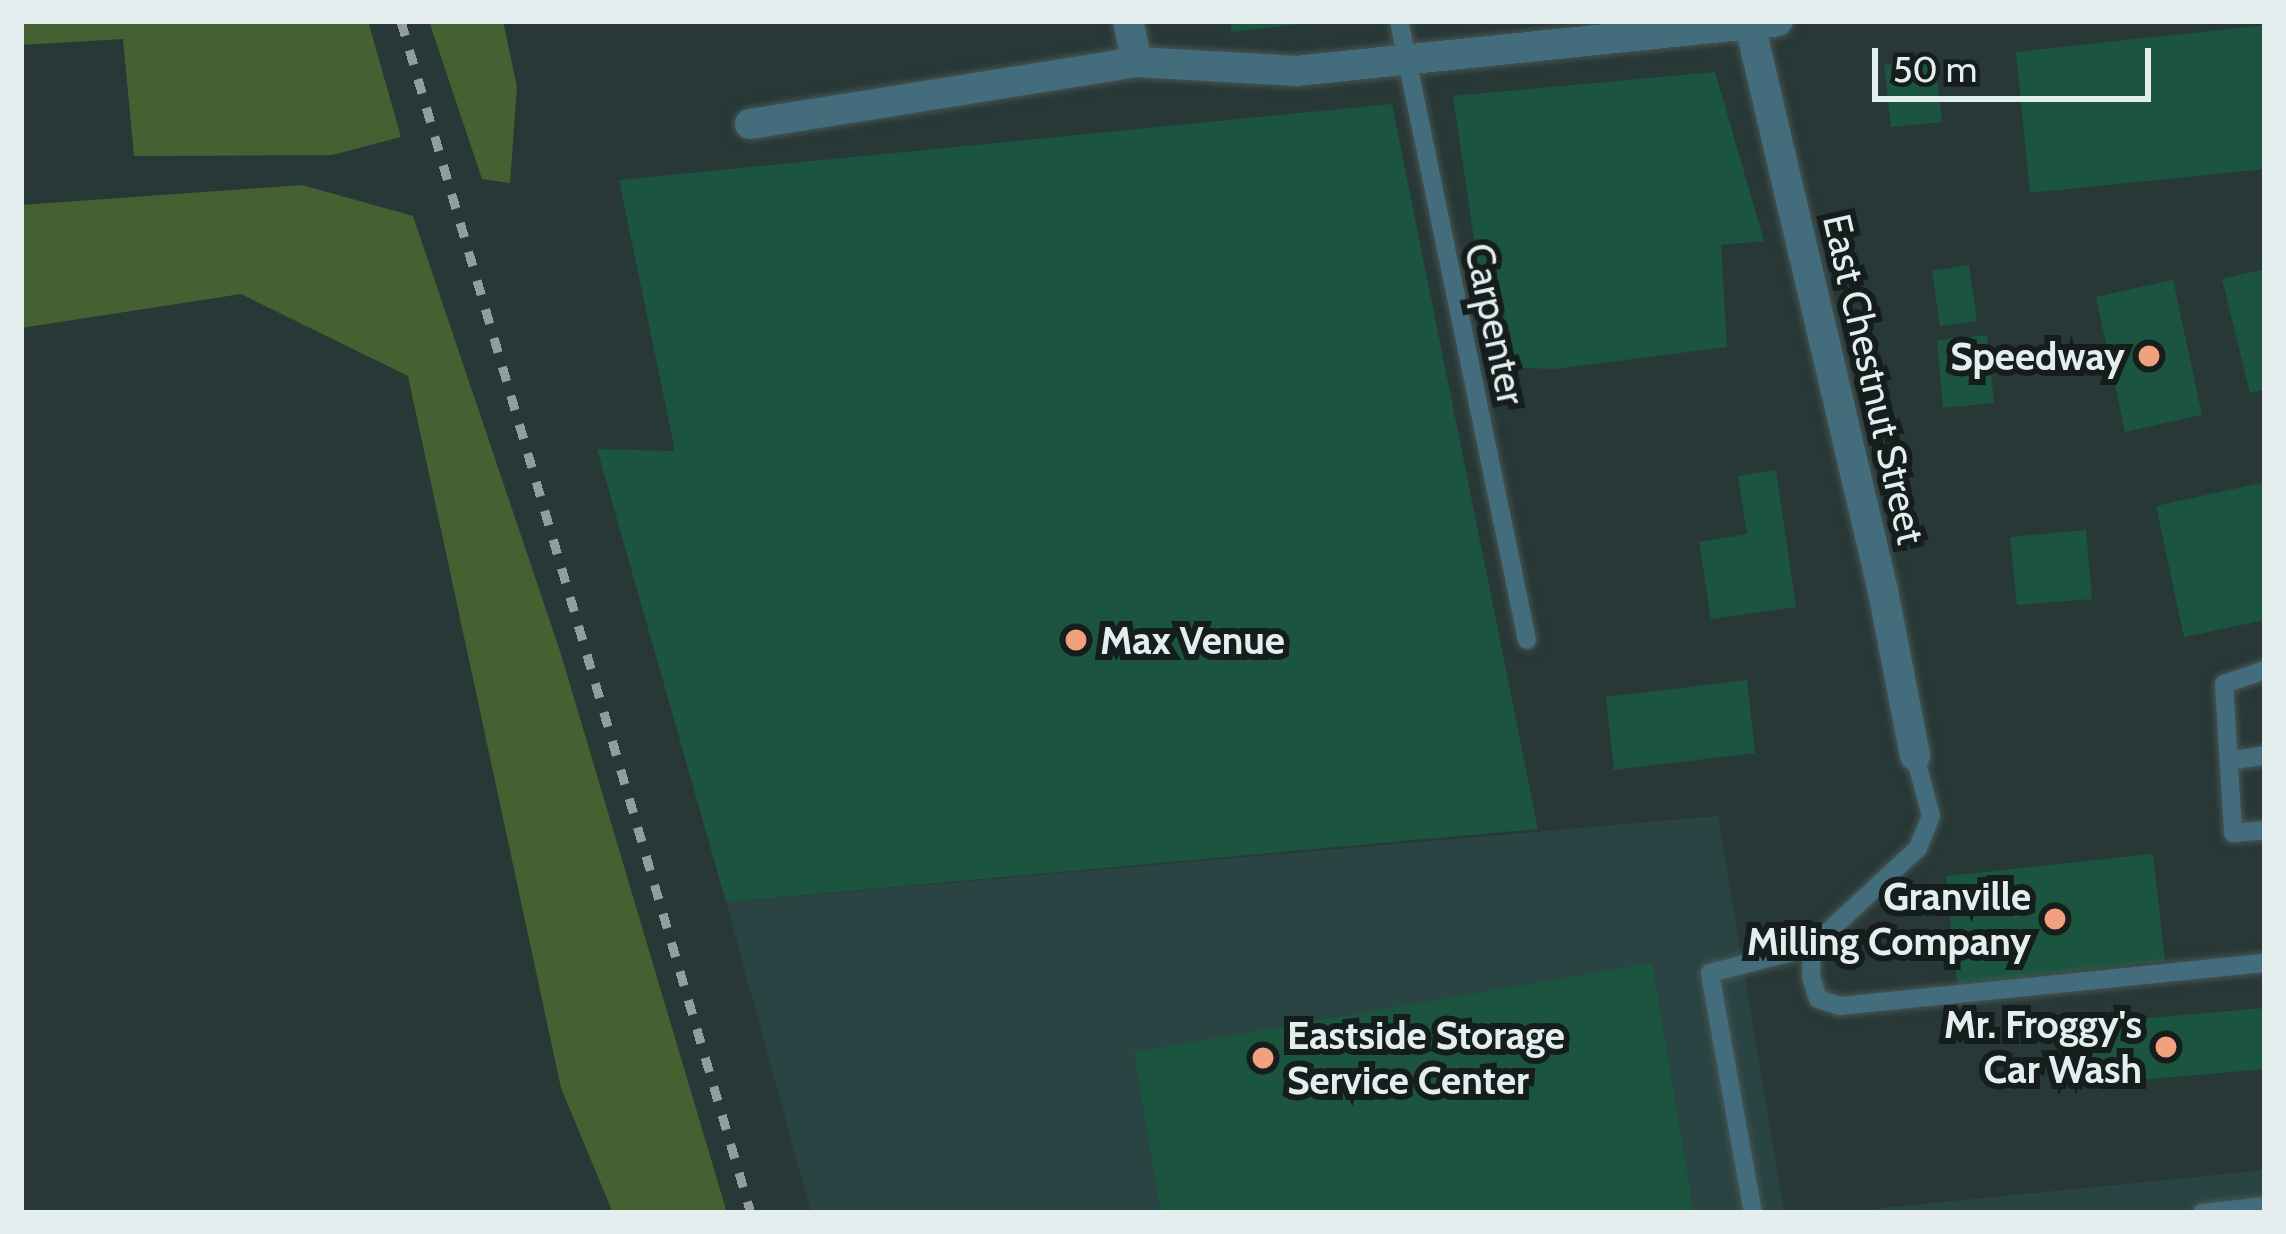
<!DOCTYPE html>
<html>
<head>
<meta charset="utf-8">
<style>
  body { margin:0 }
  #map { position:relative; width:2286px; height:1234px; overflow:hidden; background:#283837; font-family:Cabin,sans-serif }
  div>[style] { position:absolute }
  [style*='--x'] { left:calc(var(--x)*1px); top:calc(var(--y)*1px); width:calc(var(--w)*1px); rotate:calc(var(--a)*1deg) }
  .built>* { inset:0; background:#2a4443 }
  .green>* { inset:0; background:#446132 }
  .building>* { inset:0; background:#1b553f }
  .roads { filter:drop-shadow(0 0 3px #465554) drop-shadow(0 0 3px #465554) }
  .service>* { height:18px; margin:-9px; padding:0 9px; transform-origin:9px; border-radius:9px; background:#436d7d }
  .minor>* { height:30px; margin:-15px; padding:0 15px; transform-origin:15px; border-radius:15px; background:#436d7d }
  .rail>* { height:9px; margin-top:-4.5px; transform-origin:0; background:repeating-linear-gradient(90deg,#919e9d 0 15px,transparent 0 30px) }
  .dots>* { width:33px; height:33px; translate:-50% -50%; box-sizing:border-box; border:6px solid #161d1d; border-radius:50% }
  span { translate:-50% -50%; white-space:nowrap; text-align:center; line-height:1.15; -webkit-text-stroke:12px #161d1d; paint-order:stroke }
  .street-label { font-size:39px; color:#e4eeee }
  .poi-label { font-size:39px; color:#e4eeee; font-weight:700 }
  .right { translate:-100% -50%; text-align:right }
  .left { translate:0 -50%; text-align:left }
  .frame { position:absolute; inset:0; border:24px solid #e4eeee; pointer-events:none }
  .scale { position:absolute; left:1872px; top:48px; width:279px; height:54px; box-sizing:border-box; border:6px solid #e4eeee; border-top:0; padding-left:15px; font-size:36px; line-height:42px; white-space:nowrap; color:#e4eeee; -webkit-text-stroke:9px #161d1d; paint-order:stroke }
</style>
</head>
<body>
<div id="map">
  <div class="built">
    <div style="clip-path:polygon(1718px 816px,1784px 1213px,811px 1213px,726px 902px)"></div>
    <div style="clip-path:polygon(2265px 1170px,2265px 1213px,1832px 1213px)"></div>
  </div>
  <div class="green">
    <div style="clip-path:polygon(21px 21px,368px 21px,401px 137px,332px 155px,134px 156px,123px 39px,21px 45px)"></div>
    <div style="clip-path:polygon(429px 21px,503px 21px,517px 87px,510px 183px,482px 179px)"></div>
    <div style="clip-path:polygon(302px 185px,413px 216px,560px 651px,727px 1213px,613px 1213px,561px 1088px,408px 376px,241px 294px,21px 328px,21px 205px)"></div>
  </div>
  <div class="building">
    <div style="clip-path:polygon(1230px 21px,1302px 21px,1302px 24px,1232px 32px)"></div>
    <div style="clip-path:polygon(2265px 25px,2265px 169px,2030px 193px,2016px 52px)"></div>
    <div style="clip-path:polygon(1935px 60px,1942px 122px,1891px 127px,1884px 65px)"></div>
    <div style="clip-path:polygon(1715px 72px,1764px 241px,1721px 245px,1727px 347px,1555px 369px,1493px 367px,1453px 96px)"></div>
    <div style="clip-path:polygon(1392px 104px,1538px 829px,726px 902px,597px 449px,675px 451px,619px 180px)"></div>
    <div style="clip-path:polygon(1969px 265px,1977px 321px,1940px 326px,1932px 271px)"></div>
    <div style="clip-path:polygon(2265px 269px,2265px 389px,2250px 393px,2222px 279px)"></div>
    <div style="clip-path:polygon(2173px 280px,2202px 415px,2125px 432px,2096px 297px)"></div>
    <div style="clip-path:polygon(1987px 335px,1994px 403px,1943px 408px,1937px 340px)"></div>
    <div style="clip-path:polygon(1776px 470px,1796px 607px,1711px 619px,1699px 542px,1747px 534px,1738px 476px)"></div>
    <div style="clip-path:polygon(2265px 482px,2265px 620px,2184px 637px,2156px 506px)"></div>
    <div style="clip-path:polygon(2086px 530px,2092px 599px,2017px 605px,2010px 537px)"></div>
    <div style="clip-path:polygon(1747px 680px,1755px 753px,1614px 770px,1606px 697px)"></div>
    <div style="clip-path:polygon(2153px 854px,2165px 961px,1957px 984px,1946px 876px)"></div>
    <div style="clip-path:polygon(1652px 963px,1694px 1213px,1161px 1213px,1134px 1052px)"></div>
    <div style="clip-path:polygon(2265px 1008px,2265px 1069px,2070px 1086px,2064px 1025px)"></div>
  </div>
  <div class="roads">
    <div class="service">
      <div style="--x:1399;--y:21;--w:632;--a:78.32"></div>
      <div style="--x:2265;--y:670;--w:43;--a:161.1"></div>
      <div style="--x:2224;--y:684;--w:149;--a:86.5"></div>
      <div style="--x:2233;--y:833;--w:32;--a:-5"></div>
      <div style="--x:1915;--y:756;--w:62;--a:75.1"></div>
      <div style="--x:1931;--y:816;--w:35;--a:112"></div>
      <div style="--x:1918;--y:848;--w:145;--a:137"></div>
      <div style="--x:1812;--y:947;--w:30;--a:92"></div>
      <div style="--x:1811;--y:977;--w:23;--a:72"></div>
      <div style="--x:1818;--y:999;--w:23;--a:18"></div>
      <div style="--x:1840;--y:1006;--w:427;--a:-5.8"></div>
      <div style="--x:2229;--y:761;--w:36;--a:-9"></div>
      <div style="--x:1753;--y:1213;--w:244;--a:-100.2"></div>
      <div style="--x:1710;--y:973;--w:105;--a:-14.3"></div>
      <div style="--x:2202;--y:1213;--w:63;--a:-6.3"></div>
    </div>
    <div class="minor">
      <div style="--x:1128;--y:21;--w:42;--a:77.6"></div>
      <div style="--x:1749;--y:21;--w:586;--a:76.77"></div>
      <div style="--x:1883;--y:591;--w:168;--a:79"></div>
      <div style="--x:750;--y:124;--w:392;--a:-9.1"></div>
      <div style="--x:1137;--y:62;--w:159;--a:3.2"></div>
      <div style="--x:1296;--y:71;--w:484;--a:-5.9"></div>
    </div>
  </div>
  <div class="rail">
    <div style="--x:401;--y:21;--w:1242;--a:73.64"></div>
  </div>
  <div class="dots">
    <div style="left:2149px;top:356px;background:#f2a17e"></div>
    <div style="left:1076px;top:640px;background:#f2a17e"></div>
    <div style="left:2055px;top:919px;background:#f2a17e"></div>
    <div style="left:2166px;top:1047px;background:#f2a17e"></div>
    <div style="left:1263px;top:1058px;background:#f2a17e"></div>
  </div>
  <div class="street-label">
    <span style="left:1495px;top:324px;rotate:78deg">Carpenter</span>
    <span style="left:1874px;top:379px;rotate:77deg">East Chestnut Street</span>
  </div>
  <div class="poi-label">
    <span class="right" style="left:2125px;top:356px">Speedway</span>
    <span class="left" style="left:1100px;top:640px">Max Venue</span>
    <span class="right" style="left:2031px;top:919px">Granville<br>Milling Company</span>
    <span class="right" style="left:2142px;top:1047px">Mr. Froggy's<br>Car Wash</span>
    <span class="left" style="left:1287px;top:1058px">Eastside Storage<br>Service Center</span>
  </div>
  <div class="frame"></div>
  <div class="scale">50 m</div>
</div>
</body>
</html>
